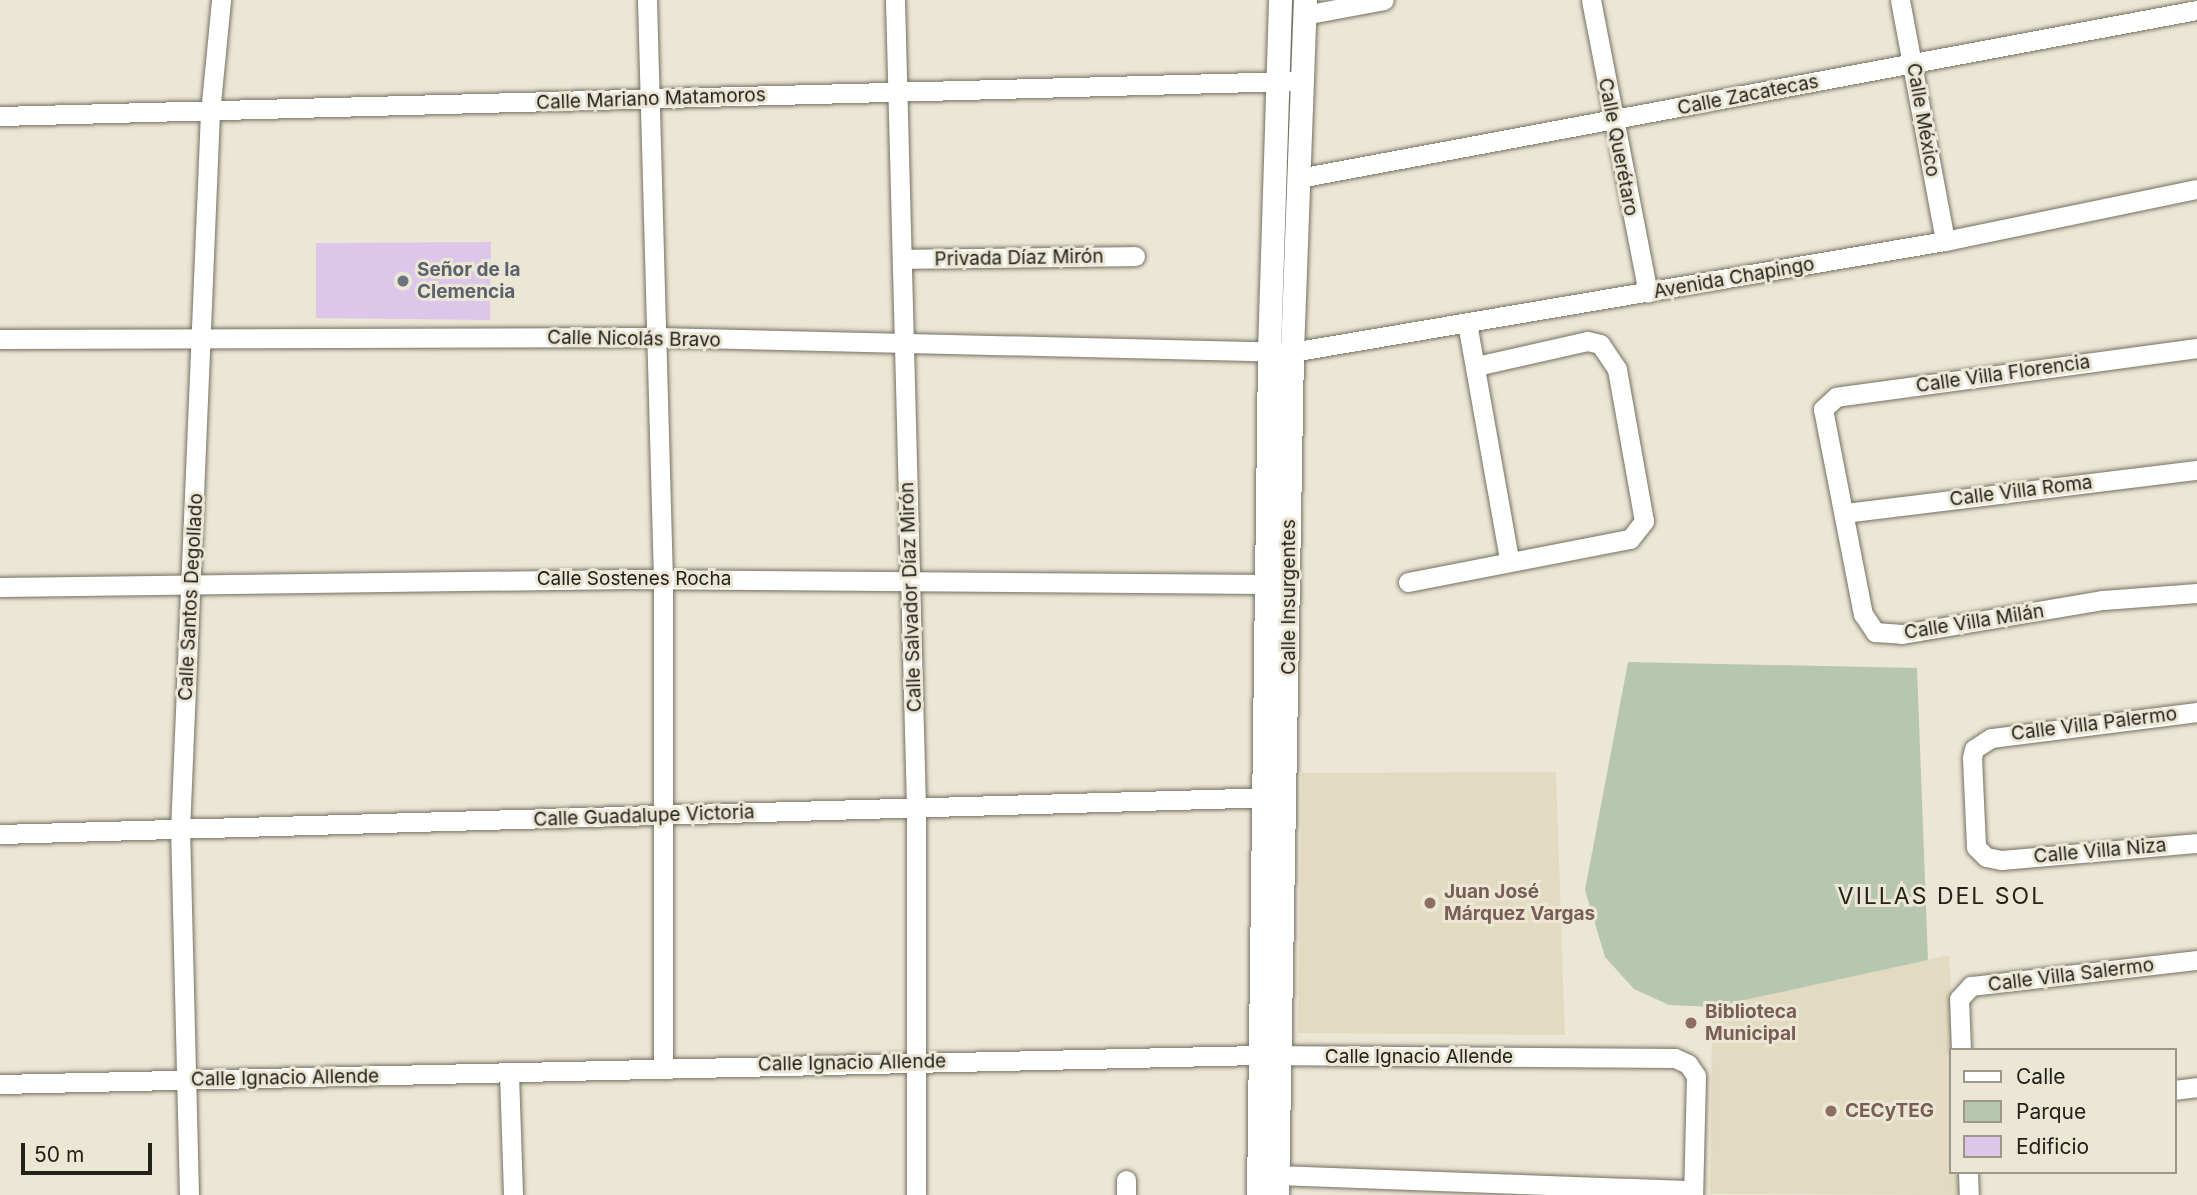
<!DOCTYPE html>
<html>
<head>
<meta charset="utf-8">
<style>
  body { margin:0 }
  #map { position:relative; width:2197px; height:1195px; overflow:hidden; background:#ece7d5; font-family:Inter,sans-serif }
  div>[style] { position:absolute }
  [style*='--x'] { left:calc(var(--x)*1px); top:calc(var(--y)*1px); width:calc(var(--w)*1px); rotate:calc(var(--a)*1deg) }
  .built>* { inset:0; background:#e2dbc2 }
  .green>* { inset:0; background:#b6c6af }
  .building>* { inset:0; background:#dcc7ea }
  .roads { filter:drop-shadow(0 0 2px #747061) drop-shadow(0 0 2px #747061) }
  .minor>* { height:19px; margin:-9.5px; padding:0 9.5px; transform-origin:9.5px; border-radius:9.5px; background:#fff }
  .major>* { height:23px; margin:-11.5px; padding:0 11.5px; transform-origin:11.5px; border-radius:11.5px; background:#fff }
  .dots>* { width:19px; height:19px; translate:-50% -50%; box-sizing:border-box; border:4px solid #ece7d5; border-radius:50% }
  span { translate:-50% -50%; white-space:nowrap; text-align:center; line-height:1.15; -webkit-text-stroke:6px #ece7d5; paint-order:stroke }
  .street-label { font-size:19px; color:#22211a }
  .worship-label { font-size:19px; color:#5b616d; font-weight:700 }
  .left { translate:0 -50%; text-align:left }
  .education-label { font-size:19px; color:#785e54; font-weight:700 }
  .quarter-label { font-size:23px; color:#22211a; letter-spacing:2px }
  .legend { position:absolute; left:1949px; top:1048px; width:228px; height:126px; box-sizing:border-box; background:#ece7d5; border:2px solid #9b988a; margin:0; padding:9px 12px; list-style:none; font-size:21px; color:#22211a }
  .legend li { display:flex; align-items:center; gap:14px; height:35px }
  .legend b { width:35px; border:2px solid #9b988a }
  .scale { position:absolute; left:21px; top:1143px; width:131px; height:32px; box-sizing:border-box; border:4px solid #22211a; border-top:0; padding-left:9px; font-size:21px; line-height:24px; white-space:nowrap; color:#22211a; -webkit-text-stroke:5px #ece7d5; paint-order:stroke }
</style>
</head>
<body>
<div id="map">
  <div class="built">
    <div style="clip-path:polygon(1556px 772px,1565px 1035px,1298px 1033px,1302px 773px)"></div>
    <div style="clip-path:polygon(1949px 955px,1955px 1050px,1950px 1050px,1950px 1172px,1963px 1172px,1964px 1195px,1710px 1194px,1712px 1007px)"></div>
  </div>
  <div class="green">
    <div style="clip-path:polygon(1628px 662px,1917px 668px,1928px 960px,1712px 1007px,1669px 1005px,1634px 989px,1605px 957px,1585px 890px)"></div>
  </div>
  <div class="building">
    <div style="clip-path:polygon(491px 242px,490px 320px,316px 318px,316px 243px)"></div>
  </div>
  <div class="roads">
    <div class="minor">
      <div style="--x:647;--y:0;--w:579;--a:88.42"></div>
      <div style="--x:663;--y:579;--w:489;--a:90"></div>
      <div style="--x:895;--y:0;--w:808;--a:88.51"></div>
      <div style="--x:916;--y:808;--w:387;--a:90"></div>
      <div style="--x:1591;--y:0;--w:298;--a:79"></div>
      <div style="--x:1900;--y:0;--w:245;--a:79.4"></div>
      <div style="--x:1304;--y:15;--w:81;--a:-10.6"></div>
      <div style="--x:0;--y:116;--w:1291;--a:-1.55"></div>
      <div style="--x:1299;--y:178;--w:914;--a:-10.6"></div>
      <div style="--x:902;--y:259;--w:233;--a:-0.7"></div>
      <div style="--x:1467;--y:323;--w:240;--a:79.9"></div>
      <div style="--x:0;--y:339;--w:655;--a:-0.17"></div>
      <div style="--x:655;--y:337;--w:637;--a:1.35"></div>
      <div style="--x:1292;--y:352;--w:662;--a:-9.65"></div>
      <div style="--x:1945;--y:241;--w:257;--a:-11.7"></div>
      <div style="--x:2197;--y:348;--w:364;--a:172.3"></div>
      <div style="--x:1836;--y:397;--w:18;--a:137"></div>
      <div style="--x:1823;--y:409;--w:209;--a:79"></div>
      <div style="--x:1863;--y:614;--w:22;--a:56"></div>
      <div style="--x:1875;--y:632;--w:27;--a:4"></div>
      <div style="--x:1902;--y:634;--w:204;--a:-9.6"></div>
      <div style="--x:2103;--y:600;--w:94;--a:-4.3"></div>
      <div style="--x:1845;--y:513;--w:355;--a:-7"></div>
      <div style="--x:1408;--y:582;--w:226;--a:-11"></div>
      <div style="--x:1630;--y:539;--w:23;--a:-52"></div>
      <div style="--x:1644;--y:521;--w:154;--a:-100.1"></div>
      <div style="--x:1617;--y:369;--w:30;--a:-124"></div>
      <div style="--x:1600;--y:344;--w:13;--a:-167"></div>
      <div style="--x:1587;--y:341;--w:114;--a:167.3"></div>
      <div style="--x:0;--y:587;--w:628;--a:-0.73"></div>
      <div style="--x:628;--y:579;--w:640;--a:0.45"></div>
      <div style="--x:2197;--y:712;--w:208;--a:172.8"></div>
      <div style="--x:1991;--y:738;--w:20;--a:147"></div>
      <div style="--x:1974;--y:749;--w:9;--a:103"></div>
      <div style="--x:1972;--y:758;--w:89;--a:87.4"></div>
      <div style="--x:1976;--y:847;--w:14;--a:45"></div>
      <div style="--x:1986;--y:857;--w:16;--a:11"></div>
      <div style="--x:2002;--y:860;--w:196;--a:-5"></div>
      <div style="--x:0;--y:834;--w:1277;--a:-1.66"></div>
      <div style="--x:1961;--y:1050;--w:51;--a:-92.2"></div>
      <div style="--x:1959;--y:999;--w:18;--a:-47"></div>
      <div style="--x:1971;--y:986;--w:227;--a:-6.6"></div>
      <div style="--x:509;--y:1074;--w:121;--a:88.1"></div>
      <div style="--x:0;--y:1084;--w:1257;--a:-1.32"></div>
      <div style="--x:1257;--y:1055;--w:418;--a:0.4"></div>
      <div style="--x:1675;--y:1058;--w:14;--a:25"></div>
      <div style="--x:1688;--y:1064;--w:14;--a:56"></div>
      <div style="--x:1696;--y:1076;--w:119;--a:91.4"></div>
      <div style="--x:2174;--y:1090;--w:23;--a:-7"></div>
      <div style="--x:1968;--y:1172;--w:23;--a:88"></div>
      <div style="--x:1277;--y:1175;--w:416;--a:2.1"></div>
      <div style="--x:1126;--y:1180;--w:15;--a:90"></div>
      <div style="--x:189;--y:1195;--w:364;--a:-91.4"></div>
      <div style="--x:180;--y:831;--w:719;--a:-87.61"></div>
      <div style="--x:210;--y:113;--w:114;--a:-84.4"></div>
    </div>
    <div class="major">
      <div style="--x:1258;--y:1195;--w:844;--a:-89.25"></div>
      <div style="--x:1269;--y:351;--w:351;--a:-88.2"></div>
      <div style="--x:1277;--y:1195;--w:843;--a:-88.98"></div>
      <div style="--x:1292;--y:352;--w:352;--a:-87.9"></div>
    </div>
  </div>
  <div class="dots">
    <div style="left:403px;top:281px;background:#6b7280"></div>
    <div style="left:1430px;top:903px;background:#8d6e63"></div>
    <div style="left:1691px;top:1023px;background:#8d6e63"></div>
    <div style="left:1831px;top:1111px;background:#8d6e63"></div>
  </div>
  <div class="street-label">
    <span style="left:1748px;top:95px;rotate:-11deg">Calle Zacatecas</span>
    <span style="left:651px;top:99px;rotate:-2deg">Calle Mariano Matamoros</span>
    <span style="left:1923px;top:120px;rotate:80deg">Calle México</span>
    <span style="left:1618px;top:147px;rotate:79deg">Calle Querétaro</span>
    <span style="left:1019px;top:258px;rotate:-1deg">Privada Díaz Mirón</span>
    <span style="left:1734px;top:278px;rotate:-10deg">Avenida Chapingo</span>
    <span style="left:634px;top:339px;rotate:1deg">Calle Nicolás Bravo</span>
    <span style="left:2003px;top:374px;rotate:-8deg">Calle Villa Florencia</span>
    <span style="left:2021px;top:491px;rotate:-7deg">Calle Villa Roma</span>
    <span style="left:634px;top:579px">Calle Sostenes Rocha</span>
    <span style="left:191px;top:597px;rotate:-87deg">Calle Santos Degollado</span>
    <span style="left:911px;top:597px;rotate:-92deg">Calle Salvador Díaz Mirón</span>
    <span style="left:1289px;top:597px;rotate:-90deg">Calle Insurgentes</span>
    <span style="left:1974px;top:622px;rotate:-9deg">Calle Villa Milán</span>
    <span style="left:2094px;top:724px;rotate:-7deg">Calle Villa Palermo</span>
    <span style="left:644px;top:816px;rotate:-2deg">Calle Guadalupe Victoria</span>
    <span style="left:2100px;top:851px;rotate:-5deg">Calle Villa Niza</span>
    <span style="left:2071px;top:975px;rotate:-7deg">Calle Villa Salermo</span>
    <span style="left:1419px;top:1057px">Calle Ignacio Allende</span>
    <span style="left:852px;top:1063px;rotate:-1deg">Calle Ignacio Allende</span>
    <span style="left:285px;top:1078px;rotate:-1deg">Calle Ignacio Allende</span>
  </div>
  <div class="worship-label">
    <span class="left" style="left:417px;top:281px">Señor de la<br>Clemencia</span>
  </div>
  <div class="education-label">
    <span class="left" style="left:1444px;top:903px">Juan José<br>Márquez Vargas</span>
    <span class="left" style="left:1705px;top:1023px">Biblioteca<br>Municipal</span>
    <span class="left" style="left:1845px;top:1111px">CECyTEG</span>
  </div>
  <div class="quarter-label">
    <span style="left:1942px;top:896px">VILLAS DEL SOL</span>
  </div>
  <ul class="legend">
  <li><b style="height:9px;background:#fff"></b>Calle</li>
  <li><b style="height:19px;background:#b6c6af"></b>Parque</li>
  <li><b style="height:19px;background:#dcc7ea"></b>Edificio</li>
  </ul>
  <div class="scale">50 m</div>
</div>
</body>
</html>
